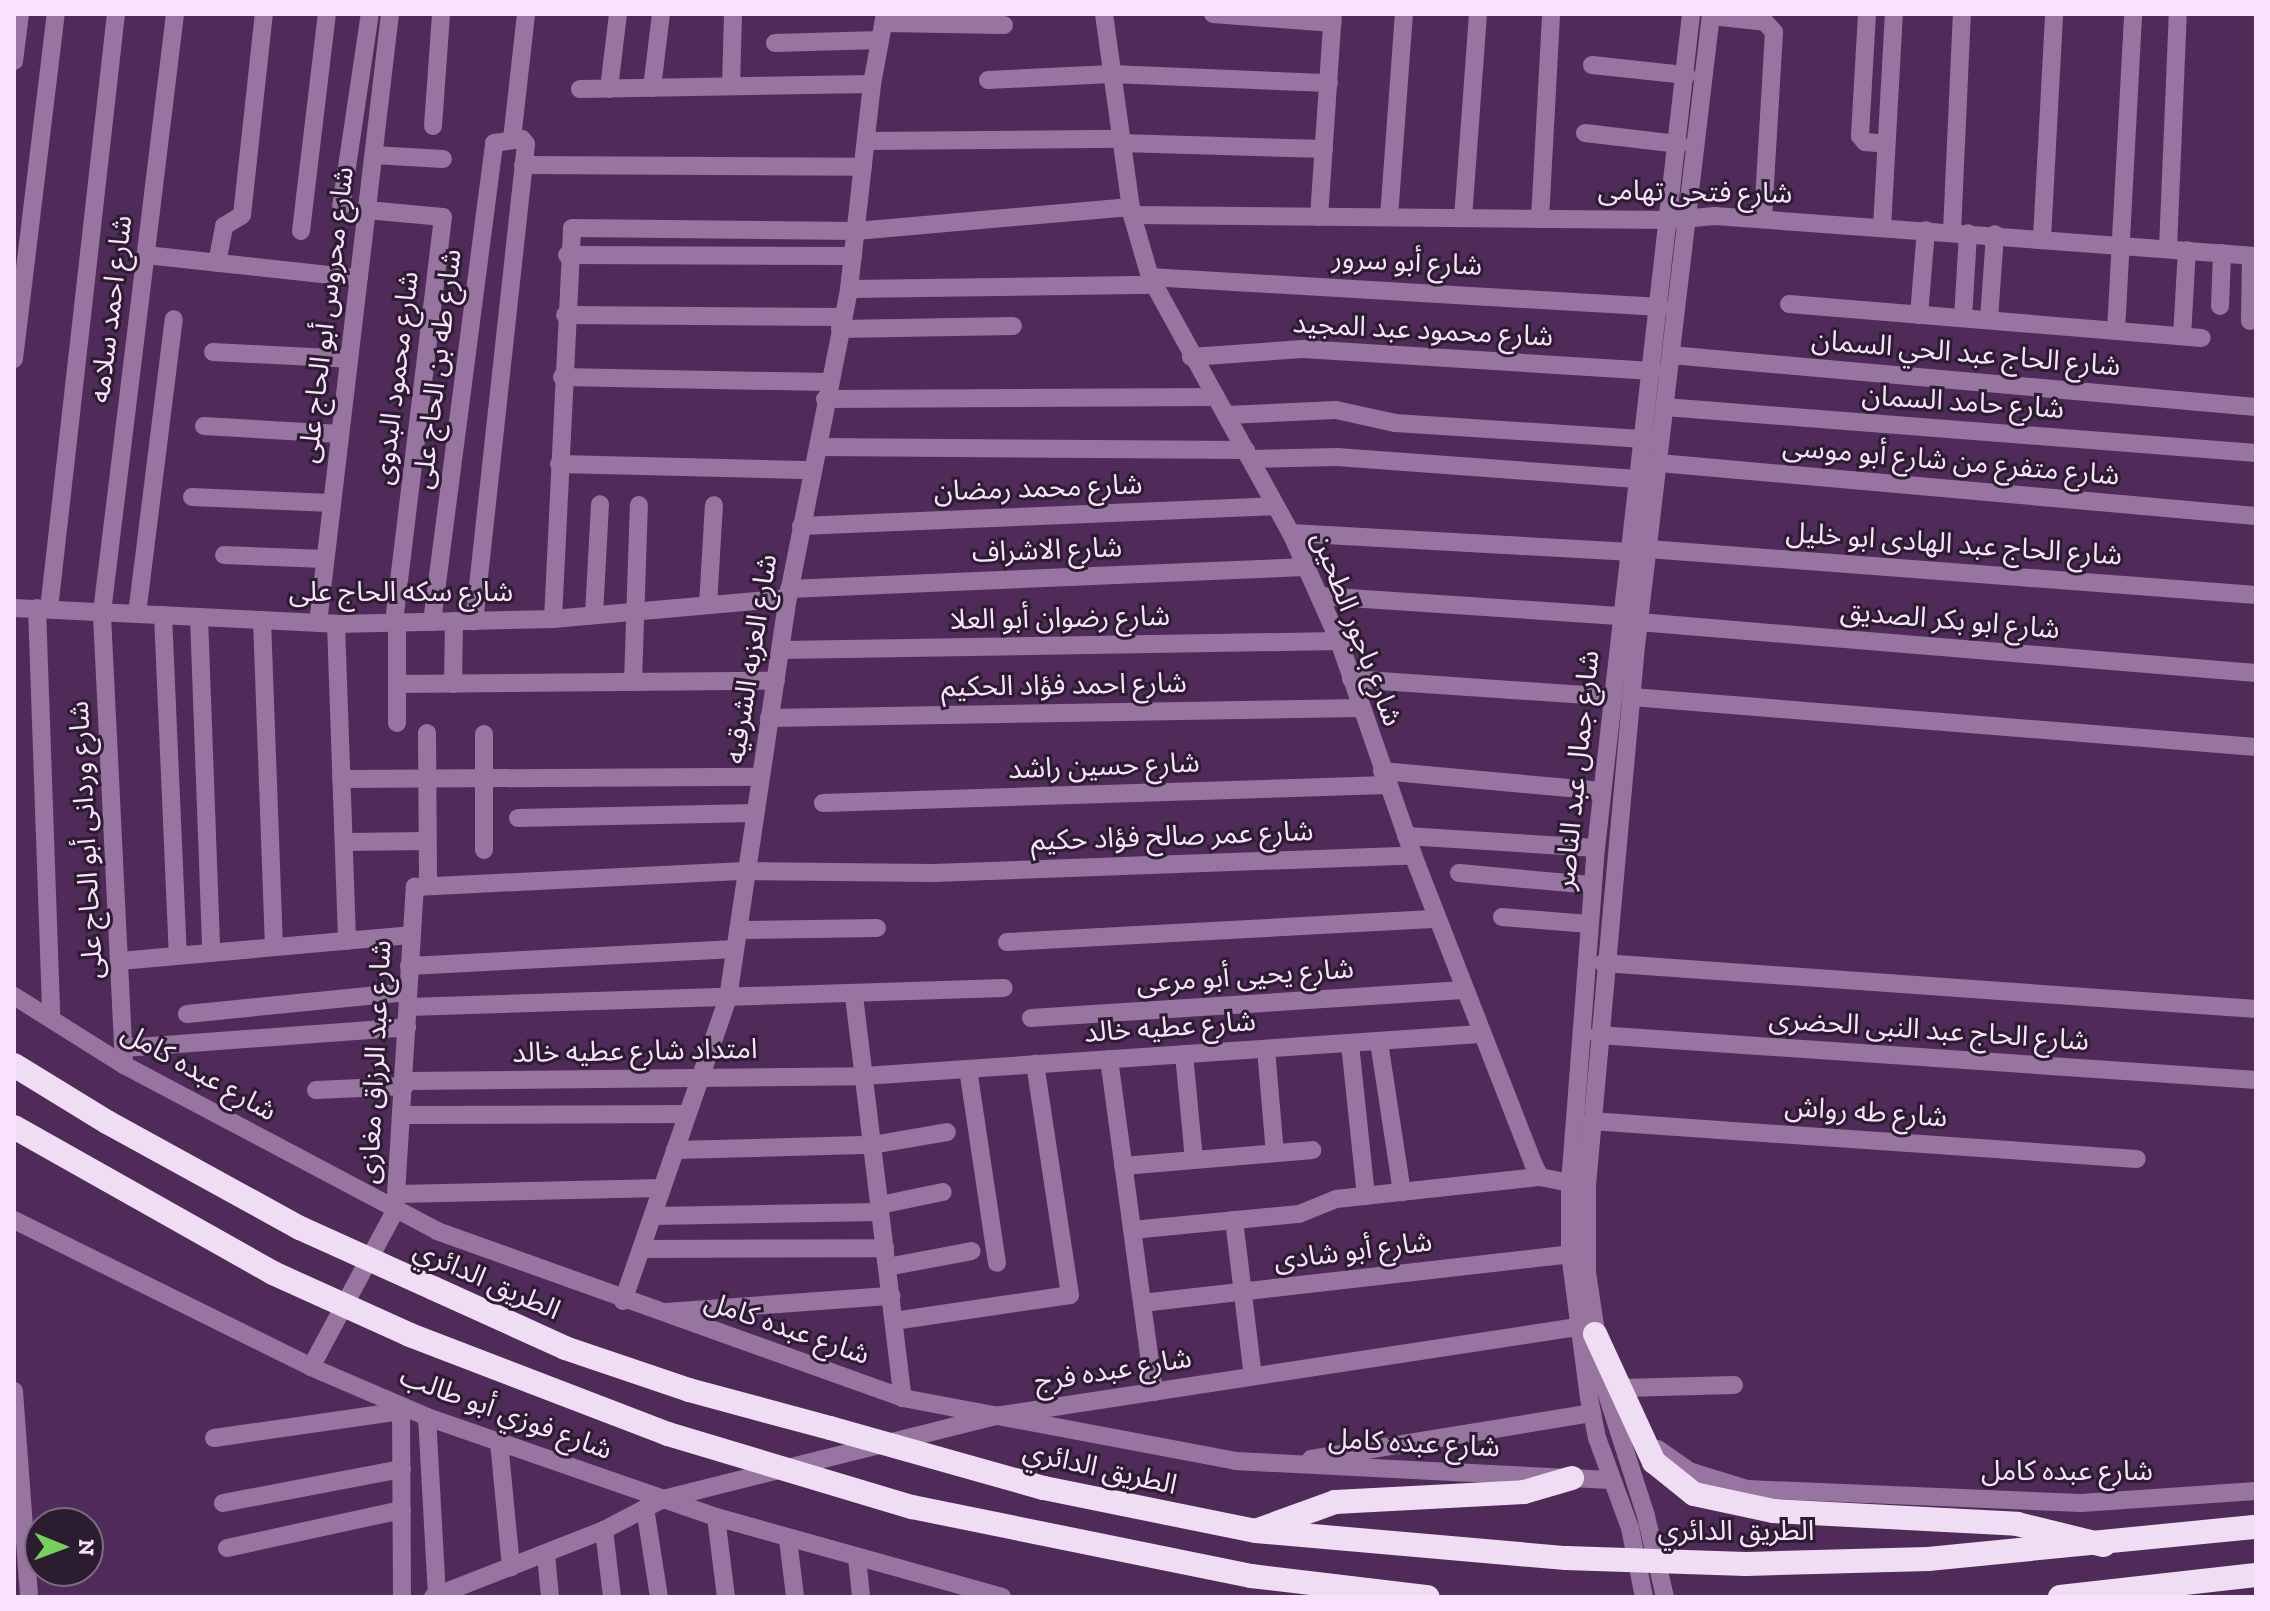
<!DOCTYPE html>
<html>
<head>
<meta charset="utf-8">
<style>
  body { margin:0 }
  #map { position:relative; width:2270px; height:1611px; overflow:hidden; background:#502b59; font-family:"Zilla Slab","Noto Sans Arabic",serif }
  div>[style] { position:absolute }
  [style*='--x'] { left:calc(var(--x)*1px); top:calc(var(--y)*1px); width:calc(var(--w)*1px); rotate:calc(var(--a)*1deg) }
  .minor>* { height:18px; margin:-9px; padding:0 9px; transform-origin:9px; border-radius:9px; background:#9775a0 }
  .highway>* { height:24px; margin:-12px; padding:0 12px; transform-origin:12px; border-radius:12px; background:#efdef3 }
  .highway-bridge>* { height:24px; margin:-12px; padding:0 12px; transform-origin:12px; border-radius:12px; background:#efdef3 }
  span { translate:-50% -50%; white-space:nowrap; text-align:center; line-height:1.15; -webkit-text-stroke:6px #2c1c30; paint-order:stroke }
  .street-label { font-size:28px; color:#f9e2fe }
  .frame { position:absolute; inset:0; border:16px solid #f9e2fe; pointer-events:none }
  .north { position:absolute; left:24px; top:1507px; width:80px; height:80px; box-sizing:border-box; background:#2c1c30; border:2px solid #7e6b82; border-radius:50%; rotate:91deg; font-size:22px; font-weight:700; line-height:32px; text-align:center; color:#f9e2fe }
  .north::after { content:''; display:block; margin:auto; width:28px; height:36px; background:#74d25c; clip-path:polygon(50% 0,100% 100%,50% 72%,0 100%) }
</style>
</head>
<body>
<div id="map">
  <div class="minor">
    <div style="--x:1104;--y:14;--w:203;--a:82.1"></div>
    <div style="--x:1132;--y:215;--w:65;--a:73.8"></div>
    <div style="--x:1150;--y:277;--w:292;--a:61.2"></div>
    <div style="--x:1291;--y:533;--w:118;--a:66"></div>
    <div style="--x:1339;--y:641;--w:226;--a:70.9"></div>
    <div style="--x:1413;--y:855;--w:331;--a:68.7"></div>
    <div style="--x:1533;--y:1163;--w:16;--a:63"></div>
    <div style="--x:1540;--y:1177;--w:41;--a:11.3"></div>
    <div style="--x:1213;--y:14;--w:120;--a:4.3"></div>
    <div style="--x:1867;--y:14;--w:122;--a:93.3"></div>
    <div style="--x:1860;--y:136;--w:8;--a:50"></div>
    <div style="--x:1865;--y:142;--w:21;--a:5"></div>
    <div style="--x:1711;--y:16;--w:54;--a:6.3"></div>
    <div style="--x:1765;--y:22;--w:13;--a:48"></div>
    <div style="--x:1774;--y:32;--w:187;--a:93.4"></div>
    <div style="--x:884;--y:23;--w:120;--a:1"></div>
    <div style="--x:775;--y:43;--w:105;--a:-1.6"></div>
    <div style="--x:14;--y:61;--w:47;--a:-82.7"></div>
    <div style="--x:1592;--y:65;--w:95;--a:6.1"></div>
    <div style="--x:988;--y:80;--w:123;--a:-2.8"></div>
    <div style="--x:1111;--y:74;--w:218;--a:2.4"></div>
    <div style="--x:731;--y:86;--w:72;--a:-88.4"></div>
    <div style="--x:652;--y:88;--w:75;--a:-83.1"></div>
    <div style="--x:580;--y:89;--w:292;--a:-1"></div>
    <div style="--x:609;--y:89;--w:76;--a:-83.2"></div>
    <div style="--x:433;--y:126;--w:112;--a:-85.9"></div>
    <div style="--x:1585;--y:133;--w:95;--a:6.7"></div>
    <div style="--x:512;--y:139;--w:126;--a:-83.6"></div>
    <div style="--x:866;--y:141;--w:254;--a:-0.5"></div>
    <div style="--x:1121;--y:143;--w:203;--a:1.7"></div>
    <div style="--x:374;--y:155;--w:69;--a:3.3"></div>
    <div style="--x:523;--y:165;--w:340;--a:0.3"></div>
    <div style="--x:341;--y:207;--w:195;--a:-81.5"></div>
    <div style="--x:367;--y:210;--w:76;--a:5.3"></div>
    <div style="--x:443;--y:217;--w:409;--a:96.9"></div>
    <div style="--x:1132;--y:215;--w:539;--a:0.53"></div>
    <div style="--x:1671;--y:220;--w:44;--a:-5.2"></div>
    <div style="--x:1715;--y:216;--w:542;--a:4.23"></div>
    <div style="--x:1319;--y:217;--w:203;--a:-86.1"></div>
    <div style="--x:1389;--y:217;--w:204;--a:-85.8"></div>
    <div style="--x:1463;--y:218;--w:205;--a:-85.8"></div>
    <div style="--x:1540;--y:219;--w:205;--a:-86.9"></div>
    <div style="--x:1882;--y:227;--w:213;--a:-86.8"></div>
    <div style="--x:301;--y:231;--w:219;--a:-83.2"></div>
    <div style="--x:1952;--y:231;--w:217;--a:-87.4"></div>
    <div style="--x:2042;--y:238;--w:224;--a:-86.9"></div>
    <div style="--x:2168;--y:248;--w:234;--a:-87.6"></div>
    <div style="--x:146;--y:255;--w:214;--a:6.2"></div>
    <div style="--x:567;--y:255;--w:286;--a:0.2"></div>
    <div style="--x:217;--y:263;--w:38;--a:-79"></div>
    <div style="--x:224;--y:226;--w:21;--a:-31"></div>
    <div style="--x:242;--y:215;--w:202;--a:-83.8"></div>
    <div style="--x:1150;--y:277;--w:511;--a:3.37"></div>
    <div style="--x:849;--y:289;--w:305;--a:-0.8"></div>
    <div style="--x:1789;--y:304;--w:414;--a:4.7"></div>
    <div style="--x:2220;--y:306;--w:53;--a:-87.8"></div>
    <div style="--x:565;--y:315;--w:278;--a:0.4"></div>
    <div style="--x:1919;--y:315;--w:85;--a:-85.3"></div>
    <div style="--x:1963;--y:318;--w:85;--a:-86.6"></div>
    <div style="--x:1989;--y:320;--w:86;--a:-86"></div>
    <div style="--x:2250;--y:321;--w:65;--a:-89.1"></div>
    <div style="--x:840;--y:329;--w:173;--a:-1"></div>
    <div style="--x:2116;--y:331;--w:317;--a:-86.9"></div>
    <div style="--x:2182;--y:336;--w:86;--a:-86.7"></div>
    <div style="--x:213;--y:352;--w:136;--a:2.9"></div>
    <div style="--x:1671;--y:355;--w:587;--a:5.08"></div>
    <div style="--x:1191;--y:357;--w:112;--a:-4.1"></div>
    <div style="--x:1303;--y:349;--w:350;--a:3.6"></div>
    <div style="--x:14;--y:359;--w:348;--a:-83.1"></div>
    <div style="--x:562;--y:377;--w:266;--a:1.1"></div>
    <div style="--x:825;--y:399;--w:391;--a:-0.3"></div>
    <div style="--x:1665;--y:407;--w:593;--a:4.45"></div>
    <div style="--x:1227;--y:415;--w:109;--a:-2.6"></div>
    <div style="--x:1336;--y:410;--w:60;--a:12.4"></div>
    <div style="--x:1395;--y:423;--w:250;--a:3.7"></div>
    <div style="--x:204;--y:426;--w:136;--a:3.4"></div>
    <div style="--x:818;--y:447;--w:428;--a:0.4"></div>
    <div style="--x:1251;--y:459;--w:86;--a:-1.3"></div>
    <div style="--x:1337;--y:457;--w:304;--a:4.2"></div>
    <div style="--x:1648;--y:462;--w:610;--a:5.08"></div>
    <div style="--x:559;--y:464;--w:253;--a:1.4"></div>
    <div style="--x:192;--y:497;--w:140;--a:2.5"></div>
    <div style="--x:801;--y:526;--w:475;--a:-2.4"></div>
    <div style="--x:1291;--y:533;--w:341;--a:3.2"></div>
    <div style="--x:1648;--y:549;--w:610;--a:4.33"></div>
    <div style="--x:224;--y:555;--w:101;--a:2.3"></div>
    <div style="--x:789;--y:589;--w:517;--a:-2.44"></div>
    <div style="--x:1319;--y:596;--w:304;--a:3.8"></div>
    <div style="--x:708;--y:605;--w:100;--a:-86.6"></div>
    <div style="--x:14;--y:608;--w:322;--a:2.8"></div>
    <div style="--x:336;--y:624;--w:217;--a:-1.3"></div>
    <div style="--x:553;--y:619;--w:236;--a:-5.1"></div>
    <div style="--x:37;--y:608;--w:411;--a:88"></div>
    <div style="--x:49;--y:609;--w:599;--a:-83.58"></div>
    <div style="--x:137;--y:614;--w:297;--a:-82.9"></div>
    <div style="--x:163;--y:615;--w:340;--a:87.5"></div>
    <div style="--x:594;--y:615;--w:111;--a:-86.9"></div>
    <div style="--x:199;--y:617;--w:335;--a:87.9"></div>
    <div style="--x:553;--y:619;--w:391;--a:-87.2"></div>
    <div style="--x:572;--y:228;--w:284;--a:0.6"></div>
    <div style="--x:856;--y:231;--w:276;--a:-5"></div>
    <div style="--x:262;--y:620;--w:327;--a:87.9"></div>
    <div style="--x:432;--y:622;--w:483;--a:-82.6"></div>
    <div style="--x:494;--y:143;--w:28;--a:-8"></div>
    <div style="--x:522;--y:139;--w:6;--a:51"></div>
    <div style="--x:526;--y:144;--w:480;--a:96.2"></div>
    <div style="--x:1639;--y:622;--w:619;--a:4.73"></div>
    <div style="--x:318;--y:623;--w:613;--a:-83.26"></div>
    <div style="--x:397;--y:623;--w:100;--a:90"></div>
    <div style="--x:336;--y:624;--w:317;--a:88"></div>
    <div style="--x:781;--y:650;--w:558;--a:-0.92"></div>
    <div style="--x:1351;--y:679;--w:263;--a:3.9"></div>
    <div style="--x:633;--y:682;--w:177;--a:-88.1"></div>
    <div style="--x:397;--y:684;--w:379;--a:-0.5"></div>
    <div style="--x:453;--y:684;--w:63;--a:-89.1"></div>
    <div style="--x:1632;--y:697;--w:626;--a:4.58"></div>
    <div style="--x:769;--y:718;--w:590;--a:-0.97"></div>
    <div style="--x:427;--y:733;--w:152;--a:89.6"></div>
    <div style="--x:1382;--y:771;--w:221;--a:5.2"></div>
    <div style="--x:341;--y:779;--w:419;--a:-0.3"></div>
    <div style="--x:823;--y:803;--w:564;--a:-1.83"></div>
    <div style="--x:518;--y:818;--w:236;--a:-1.2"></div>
    <div style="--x:1406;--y:836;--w:190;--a:3.6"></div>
    <div style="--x:344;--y:842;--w:83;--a:-0.7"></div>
    <div style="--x:484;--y:850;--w:116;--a:-90"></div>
    <div style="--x:1459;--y:873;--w:134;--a:5.2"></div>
    <div style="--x:1502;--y:917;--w:87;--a:4.6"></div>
    <div style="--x:738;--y:930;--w:139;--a:-0.8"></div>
    <div style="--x:1007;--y:942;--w:431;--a:-3.1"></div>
    <div style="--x:120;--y:961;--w:291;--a:-5.1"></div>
    <div style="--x:1603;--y:963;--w:655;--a:4.03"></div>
    <div style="--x:409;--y:966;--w:326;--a:-3"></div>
    <div style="--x:14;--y:996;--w:130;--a:32.1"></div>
    <div style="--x:124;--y:1065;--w:354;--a:27.9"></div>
    <div style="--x:437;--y:1231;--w:495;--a:19.7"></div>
    <div style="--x:903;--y:1398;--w:338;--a:10.7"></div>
    <div style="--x:1235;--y:1461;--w:376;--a:2.9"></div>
    <div style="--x:854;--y:996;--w:405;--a:83.1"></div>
    <div style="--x:408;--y:1007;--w:596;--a:-1.83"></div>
    <div style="--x:187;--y:1014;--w:222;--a:-5.7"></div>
    <div style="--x:1031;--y:1018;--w:433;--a:-3.7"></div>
    <div style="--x:1598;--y:1035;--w:660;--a:3.91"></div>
    <div style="--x:1379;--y:1042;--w:152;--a:81.3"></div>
    <div style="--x:1350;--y:1044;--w:153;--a:84"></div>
    <div style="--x:124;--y:1048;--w:284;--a:-4.2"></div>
    <div style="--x:1266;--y:1049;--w:104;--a:85.1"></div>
    <div style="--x:1184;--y:1054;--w:106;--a:84.6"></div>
    <div style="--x:1109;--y:1059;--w:336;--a:82.3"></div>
    <div style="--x:124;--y:1065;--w:454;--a:-92.8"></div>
    <div style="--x:102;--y:612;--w:602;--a:-83.04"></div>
    <div style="--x:968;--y:1069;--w:196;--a:81.5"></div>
    <div style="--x:406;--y:1081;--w:458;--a:-0.6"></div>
    <div style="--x:864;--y:1076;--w:617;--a:-3.9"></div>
    <div style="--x:316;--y:1090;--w:89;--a:-2.6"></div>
    <div style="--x:405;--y:1115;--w:282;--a:-0.2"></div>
    <div style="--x:1591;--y:1121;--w:547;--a:3.98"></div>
    <div style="--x:675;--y:1150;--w:197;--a:-1.5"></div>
    <div style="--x:872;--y:1145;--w:76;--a:-9.8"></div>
    <div style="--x:1123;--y:1166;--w:190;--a:-4.8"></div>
    <div style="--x:397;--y:1194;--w:265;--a:-1.3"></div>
    <div style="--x:880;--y:1205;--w:64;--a:-11.7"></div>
    <div style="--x:653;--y:1216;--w:227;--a:-1"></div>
    <div style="--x:14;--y:1220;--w:331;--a:26.3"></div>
    <div style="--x:311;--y:1367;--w:126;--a:23.3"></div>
    <div style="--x:427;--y:1417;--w:306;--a:19.1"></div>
    <div style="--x:716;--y:1517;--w:297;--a:15.6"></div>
    <div style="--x:1234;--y:1220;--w:157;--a:83.1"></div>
    <div style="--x:1132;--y:1230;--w:168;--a:-5.5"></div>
    <div style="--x:1299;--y:1214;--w:40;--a:-22"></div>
    <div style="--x:1336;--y:1199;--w:205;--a:-6.2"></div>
    <div style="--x:642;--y:1249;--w:243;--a:-0.2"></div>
    <div style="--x:887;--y:1267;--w:86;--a:-10.7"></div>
    <div style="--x:623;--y:1301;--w:321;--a:-70.9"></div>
    <div style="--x:728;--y:998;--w:404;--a:-81.5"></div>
    <div style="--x:788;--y:598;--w:315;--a:-78.8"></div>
    <div style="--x:849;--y:289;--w:206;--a:-83.6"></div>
    <div style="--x:872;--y:84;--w:71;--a:-79.5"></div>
    <div style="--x:1142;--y:1303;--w:431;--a:-6.5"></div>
    <div style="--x:666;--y:1312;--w:226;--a:-4.1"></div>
    <div style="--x:894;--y:1321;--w:178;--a:-8.4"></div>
    <div style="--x:1070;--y:1295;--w:234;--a:-98.6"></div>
    <div style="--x:311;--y:1367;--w:177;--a:-61.7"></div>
    <div style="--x:395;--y:1211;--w:325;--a:-86.5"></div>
    <div style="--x:415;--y:887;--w:330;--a:-2.8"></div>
    <div style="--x:745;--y:871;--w:188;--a:0.6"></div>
    <div style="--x:933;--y:873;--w:480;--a:-2.1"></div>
    <div style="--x:1623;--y:1388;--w:111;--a:-1.5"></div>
    <div style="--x:14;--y:1391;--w:207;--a:85.8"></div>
    <div style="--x:401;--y:1407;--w:190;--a:89.7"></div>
    <div style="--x:427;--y:1417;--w:178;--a:86.8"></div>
    <div style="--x:214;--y:1438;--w:189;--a:-8.2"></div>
    <div style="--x:499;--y:1442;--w:126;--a:84.5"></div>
    <div style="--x:1658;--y:1449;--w:38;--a:35"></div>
    <div style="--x:1689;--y:1471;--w:61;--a:17.2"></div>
    <div style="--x:1747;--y:1489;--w:334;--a:2.4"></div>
    <div style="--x:2081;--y:1503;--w:175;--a:-3.9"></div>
    <div style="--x:1311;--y:1459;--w:285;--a:-9.3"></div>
    <div style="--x:223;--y:1503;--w:182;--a:-10.8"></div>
    <div style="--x:645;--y:1508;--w:90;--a:81.1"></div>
    <div style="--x:716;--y:1517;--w:81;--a:82.9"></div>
    <div style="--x:604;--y:1530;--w:67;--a:83.2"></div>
    <div style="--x:788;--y:1539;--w:58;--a:83.1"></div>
    <div style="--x:227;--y:1548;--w:179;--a:-12.3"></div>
    <div style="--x:546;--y:1554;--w:43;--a:84.7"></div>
    <div style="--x:857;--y:1558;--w:39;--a:84"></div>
    <div style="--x:433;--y:1597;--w:184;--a:-21.4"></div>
    <div style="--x:604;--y:1530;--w:67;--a:-27.7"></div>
    <div style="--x:663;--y:1499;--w:342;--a:-14"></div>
    <div style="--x:995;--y:1416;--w:589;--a:-8.69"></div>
    <div style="--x:1644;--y:1597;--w:70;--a:-101.5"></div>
    <div style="--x:1630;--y:1528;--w:96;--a:-110.1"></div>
    <div style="--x:1597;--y:1438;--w:41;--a:-101.3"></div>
    <div style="--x:1589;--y:1398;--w:145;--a:-97.5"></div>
    <div style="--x:1570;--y:1254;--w:70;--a:-90"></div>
    <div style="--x:1570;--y:1184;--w:337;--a:-85.6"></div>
    <div style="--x:1596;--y:848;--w:839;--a:-83.5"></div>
    <div style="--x:1665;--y:1597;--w:83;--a:-103.2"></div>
    <div style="--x:1646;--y:1516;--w:138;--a:-107.8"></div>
    <div style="--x:1604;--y:1385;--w:114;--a:-98.6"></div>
    <div style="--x:1587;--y:1272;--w:87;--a:-90"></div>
    <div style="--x:1587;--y:1185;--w:541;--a:-84.81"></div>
    <div style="--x:1636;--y:646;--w:636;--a:-83.23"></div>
  </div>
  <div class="highway">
    <div style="--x:14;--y:1065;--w:109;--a:31.5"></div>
    <div style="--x:107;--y:1122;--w:220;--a:28.8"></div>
    <div style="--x:14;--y:1127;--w:297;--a:29.4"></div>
    <div style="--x:433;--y:1288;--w:145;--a:24.4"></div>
    <div style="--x:565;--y:1348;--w:131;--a:18.7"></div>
    <div style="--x:689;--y:1390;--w:146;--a:15.1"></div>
    <div style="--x:1595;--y:1334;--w:141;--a:65.3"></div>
    <div style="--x:1654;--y:1462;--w:51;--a:38.7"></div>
    <div style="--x:1694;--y:1494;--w:81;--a:12.1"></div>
    <div style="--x:1773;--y:1511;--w:244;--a:3"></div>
    <div style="--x:2017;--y:1524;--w:89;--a:13.7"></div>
    <div style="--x:410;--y:1335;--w:276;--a:21"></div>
    <div style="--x:1044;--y:1488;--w:216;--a:11.5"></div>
    <div style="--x:1256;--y:1531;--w:311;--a:5"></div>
    <div style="--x:912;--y:1507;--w:346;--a:11.5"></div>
    <div style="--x:1251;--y:1576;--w:178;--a:6.8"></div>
    <div style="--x:1258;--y:1530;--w:82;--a:-20"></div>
    <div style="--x:1335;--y:1502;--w:189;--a:-3"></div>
    <div style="--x:1524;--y:1492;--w:50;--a:-16.3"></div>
    <div style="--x:1746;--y:1564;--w:182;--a:-1.6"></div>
    <div style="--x:1928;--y:1559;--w:330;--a:-5.6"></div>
    <div style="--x:2060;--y:1597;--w:197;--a:-6.4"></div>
  </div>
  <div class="highway-bridge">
    <div style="--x:300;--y:1228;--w:146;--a:24.3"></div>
    <div style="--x:273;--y:1273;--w:150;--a:24.3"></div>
    <div style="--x:830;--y:1428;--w:222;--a:15.7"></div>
    <div style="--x:668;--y:1434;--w:255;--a:16.7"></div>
    <div style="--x:1566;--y:1558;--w:180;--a:1.9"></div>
  </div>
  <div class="street-label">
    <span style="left:1695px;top:192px;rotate:1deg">شارع فتحى تهامى</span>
    <span style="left:1407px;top:262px;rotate:3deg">شارع أبو سرور</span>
    <span style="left:111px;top:309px;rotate:-83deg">شارع احمد سلامه</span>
    <span style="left:326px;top:315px;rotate:-83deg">شارع محروس أبو الحاج على</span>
    <span style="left:1423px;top:330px;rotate:3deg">شارع محمود عبد المجيد</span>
    <span style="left:1966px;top:353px;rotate:5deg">شارع الحاج عبد الحي السمان</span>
    <span style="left:437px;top:369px;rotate:-83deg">شارع طه بن الحاج على</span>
    <span style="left:396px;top:378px;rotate:-83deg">شارع محمود البدوى</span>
    <span style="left:1963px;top:402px;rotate:4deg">شارع حامد السمان</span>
    <span style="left:1951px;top:461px;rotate:5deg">شارع متفرع من شارع أبو موسى</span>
    <span style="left:1038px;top:488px;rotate:-2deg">شارع محمد رمضان</span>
    <span style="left:1954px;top:544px;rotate:4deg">شارع الحاج عبد الهادى ابو خليل</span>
    <span style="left:1047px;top:550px;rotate:-2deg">شارع الاشراف</span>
    <span style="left:401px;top:592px">شارع سكه الحاج على</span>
    <span style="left:1060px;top:618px;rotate:-1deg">شارع رضوان أبو العلا</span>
    <span style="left:1950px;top:620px;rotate:5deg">شارع ابو بكر الصديق</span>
    <span style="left:1357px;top:629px;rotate:69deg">شارع باجور الطحين</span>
    <span style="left:751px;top:659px;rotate:-81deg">شارع العزبه الشرقيه</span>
    <span style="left:1064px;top:685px;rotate:-1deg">شارع احمد فؤاد الحكيم</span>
    <span style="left:1104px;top:766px;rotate:-2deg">شارع حسين راشد</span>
    <span style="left:1577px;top:770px;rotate:-84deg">شارع جمال عبد الناصر</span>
    <span style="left:1172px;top:836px;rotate:-2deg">شارع عمر صالح فؤاد حكيم</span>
    <span style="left:86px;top:840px;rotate:-93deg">شارع وردانى أبو الحاج على</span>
    <span style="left:1245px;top:976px;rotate:-4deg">شارع يحيى أبو مرعى</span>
    <span style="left:1170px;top:1027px;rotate:-4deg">شارع عطيه خالد</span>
    <span style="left:1929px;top:1030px;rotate:4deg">شارع الحاج عبد النبى الحضرى</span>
    <span style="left:635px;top:1051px;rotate:-1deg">امتداد شارع عطيه خالد</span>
    <span style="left:375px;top:1062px;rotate:-87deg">شارع عبد الرزاق مغازى</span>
    <span style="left:199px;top:1072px;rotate:29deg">شارع عبده كامل</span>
    <span style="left:1866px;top:1112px;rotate:4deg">شارع طه رواش</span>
    <span style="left:1353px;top:1251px;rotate:-7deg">شارع أبو شادى</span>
    <span style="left:487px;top:1280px;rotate:24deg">الطريق الدائري</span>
    <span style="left:787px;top:1328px;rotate:19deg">شارع عبده كامل</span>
    <span style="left:1113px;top:1370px;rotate:-9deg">شارع عبده فرج</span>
    <span style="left:506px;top:1413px;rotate:20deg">شارع فوزي أبو طالب</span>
    <span style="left:1414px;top:1443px;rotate:3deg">شارع عبده كامل</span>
    <span style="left:1100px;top:1468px;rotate:13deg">الطريق الدائري</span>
    <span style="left:2067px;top:1471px">شارع عبده كامل</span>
    <span style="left:1736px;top:1531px">الطريق الدائري</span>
  </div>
  <div class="frame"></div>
  <div class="north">N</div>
</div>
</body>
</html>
